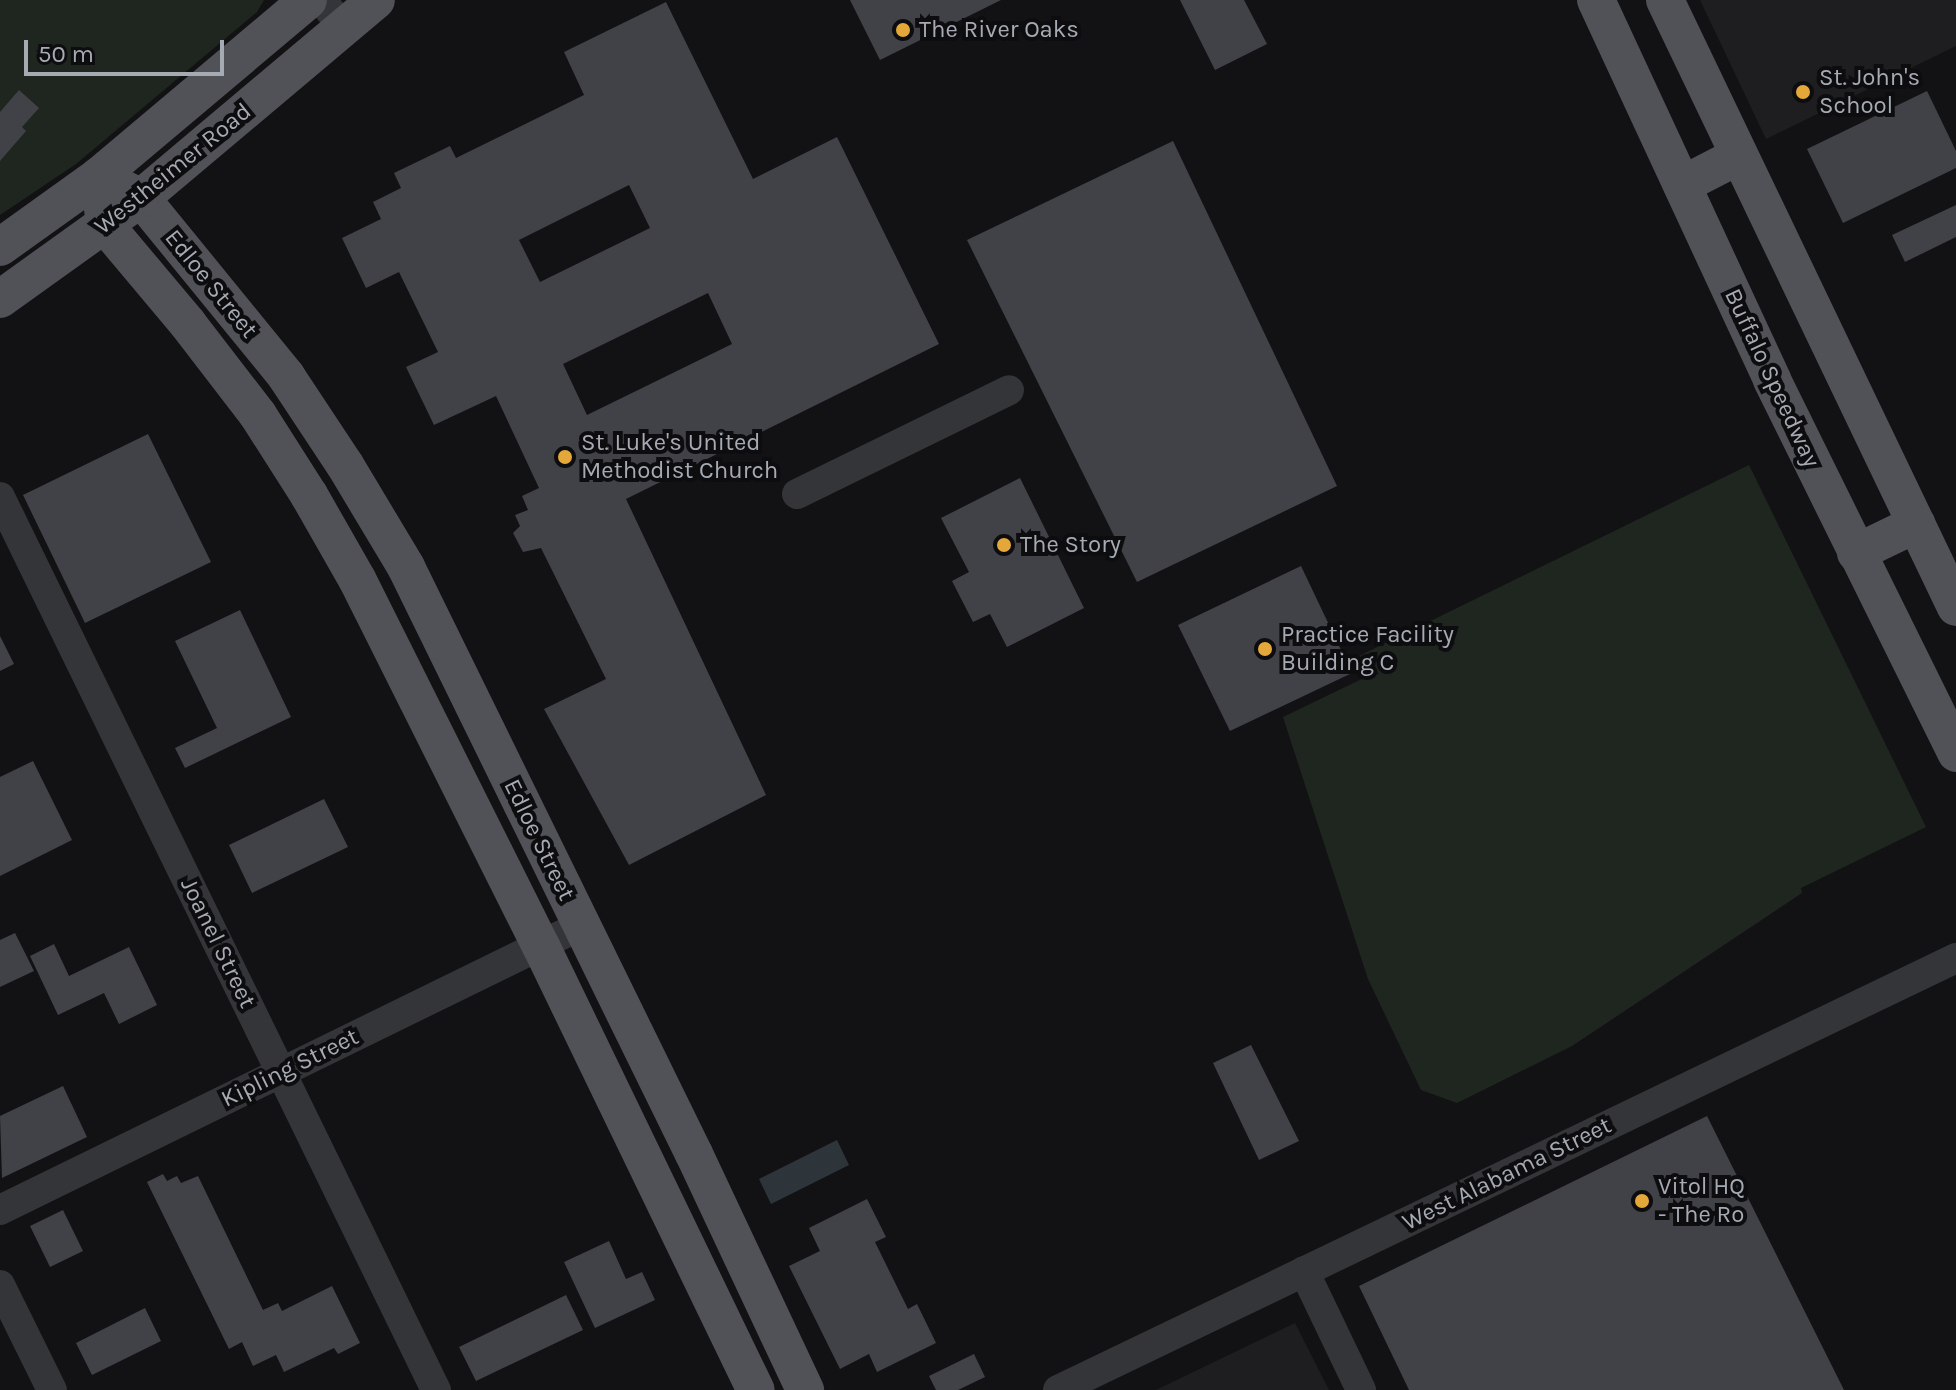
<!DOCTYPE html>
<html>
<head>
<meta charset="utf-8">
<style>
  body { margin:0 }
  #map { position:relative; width:1956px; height:1390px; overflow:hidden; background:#121214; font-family:Karla,sans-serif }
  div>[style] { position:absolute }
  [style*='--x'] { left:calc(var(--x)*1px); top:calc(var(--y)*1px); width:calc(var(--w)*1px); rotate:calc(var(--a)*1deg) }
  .built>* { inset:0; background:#1e1e21 }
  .green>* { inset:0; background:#1f2620 }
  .water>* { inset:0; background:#2d353b }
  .building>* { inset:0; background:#414247 }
  .minor>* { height:30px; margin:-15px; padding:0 15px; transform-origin:15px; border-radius:15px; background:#343538 }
  .major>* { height:38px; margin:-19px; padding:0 19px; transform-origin:19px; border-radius:19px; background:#505257 }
  .dots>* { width:22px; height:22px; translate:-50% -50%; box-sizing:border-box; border:4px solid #0d0d0f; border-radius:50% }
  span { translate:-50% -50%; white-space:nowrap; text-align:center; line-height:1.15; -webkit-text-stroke:8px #0d0d0f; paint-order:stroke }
  .poi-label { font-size:24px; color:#a5aab3 }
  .left { translate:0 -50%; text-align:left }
  .street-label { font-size:24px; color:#a5aab3 }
  .scale { position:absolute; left:24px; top:40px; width:200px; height:36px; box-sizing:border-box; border:4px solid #a5aab3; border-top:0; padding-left:10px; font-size:24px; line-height:28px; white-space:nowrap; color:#a5aab3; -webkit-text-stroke:6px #0d0d0f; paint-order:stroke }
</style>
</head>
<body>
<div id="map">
  <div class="built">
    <div style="clip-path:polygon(1700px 0,1956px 0,1956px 46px,1766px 139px)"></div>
    <div style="clip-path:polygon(1295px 1323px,1329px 1390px,1156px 1390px)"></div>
  </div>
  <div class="green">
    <div style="clip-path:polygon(0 0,264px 0,257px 12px,76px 164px,0 215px)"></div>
    <div style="clip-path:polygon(1749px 465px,1926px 827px,1801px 888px,1802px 893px,1572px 1046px,1457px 1103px,1421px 1090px,1368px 979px,1283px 717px,1364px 678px,1355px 658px)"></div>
  </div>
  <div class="water">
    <div style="clip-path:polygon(837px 1140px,849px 1165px,771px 1204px,759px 1179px)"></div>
  </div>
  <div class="building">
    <div style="clip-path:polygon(850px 0,1001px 0,880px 60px)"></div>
    <div style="clip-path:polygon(1180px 0,1244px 0,1267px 44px,1215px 70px)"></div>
    <div style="clip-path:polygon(evenodd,666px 2px,753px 179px,837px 137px,939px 344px,626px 499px,766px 795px,629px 865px,544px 709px,606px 679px,541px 548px,523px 552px,513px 533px,520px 526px,515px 515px,528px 510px,522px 496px,539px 488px,496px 396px,434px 425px,406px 367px,438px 352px,399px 272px,366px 288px,342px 238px,381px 219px,373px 202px,401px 188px,394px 173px,450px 146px,456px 158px,584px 95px,564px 52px,666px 2px,629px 185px,650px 228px,540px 282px,519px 240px,629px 185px,666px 2px,708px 293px,732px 344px,587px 415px,563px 364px,708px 293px)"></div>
    <div style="clip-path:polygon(19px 90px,39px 108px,22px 127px,26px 131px,0 161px,0 112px)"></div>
    <div style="clip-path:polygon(1927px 91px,1956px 151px,1956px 168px,1843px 223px,1807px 149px)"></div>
    <div style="clip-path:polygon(1173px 141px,1337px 486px,1137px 582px,967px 240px)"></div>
    <div style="clip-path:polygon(1956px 205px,1956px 237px,1905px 262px,1892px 235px)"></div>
    <div style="clip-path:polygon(148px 434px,211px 562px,85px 623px,23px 495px)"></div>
    <div style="clip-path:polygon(1020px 478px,1084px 608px,1007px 647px,990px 614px,973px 622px,952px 581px,969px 572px,941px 518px)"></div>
    <div style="clip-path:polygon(1301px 566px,1352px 673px,1230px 731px,1178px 625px)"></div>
    <div style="clip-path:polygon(240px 610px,291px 717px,185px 768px,175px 748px,217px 728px,175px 641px)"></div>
    <div style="clip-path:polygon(0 636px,14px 664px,0 671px)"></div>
    <div style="clip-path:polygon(33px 761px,72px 840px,0 876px,0 777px)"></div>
    <div style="clip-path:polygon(324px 799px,348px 847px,252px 893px,229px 845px)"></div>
    <div style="clip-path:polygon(15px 933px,34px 971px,0 987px,0 940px)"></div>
    <div style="clip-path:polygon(54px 944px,69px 976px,129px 947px,157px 1005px,119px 1024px,104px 993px,58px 1015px,30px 956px)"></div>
    <div style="clip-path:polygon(1251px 1045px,1299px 1141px,1259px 1160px,1213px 1063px)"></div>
    <div style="clip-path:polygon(63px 1086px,87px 1137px,2px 1178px,0 1116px)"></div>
    <div style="clip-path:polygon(1707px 1116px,1844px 1390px,1409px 1390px,1359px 1286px)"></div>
    <div style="clip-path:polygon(163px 1174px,167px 1181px,177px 1176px,181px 1183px,198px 1176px,263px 1310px,278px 1303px,282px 1311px,332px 1286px,360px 1343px,338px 1354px,334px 1348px,284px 1372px,276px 1355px,253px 1366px,242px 1342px,229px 1349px,147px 1182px)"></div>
    <div style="clip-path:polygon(867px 1199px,886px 1237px,875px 1242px,908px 1309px,917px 1304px,936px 1343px,877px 1372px,869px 1354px,840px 1369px,789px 1266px,820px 1251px,809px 1228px)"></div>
    <div style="clip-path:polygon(63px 1210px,83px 1251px,50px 1267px,30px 1226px)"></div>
    <div style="clip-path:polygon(609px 1241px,626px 1279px,642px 1272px,655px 1300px,595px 1328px,564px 1262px)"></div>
    <div style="clip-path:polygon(566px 1295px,583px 1330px,476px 1381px,459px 1347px)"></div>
    <div style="clip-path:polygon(145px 1308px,161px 1341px,92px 1375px,76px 1343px)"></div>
    <div style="clip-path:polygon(974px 1354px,985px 1377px,958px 1390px,936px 1390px,929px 1376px)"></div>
  </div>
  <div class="minor">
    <div style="--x:321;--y:0;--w:35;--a:50"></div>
    <div style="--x:797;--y:494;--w:236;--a:-26.1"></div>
    <div style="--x:0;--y:497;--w:994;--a:63.98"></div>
    <div style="--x:0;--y:1210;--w:646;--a:-26.09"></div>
    <div style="--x:1304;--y:1271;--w:132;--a:64.4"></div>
    <div style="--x:0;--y:1285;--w:117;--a:63.7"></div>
    <div style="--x:1058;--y:1390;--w:997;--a:-25.69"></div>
  </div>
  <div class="major">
    <div style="--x:1596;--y:0;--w:419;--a:65.1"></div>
    <div style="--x:1772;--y:380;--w:416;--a:63.7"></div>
    <div style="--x:1665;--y:0;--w:673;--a:64.39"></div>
    <div style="--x:99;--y:176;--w:47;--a:27.6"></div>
    <div style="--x:141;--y:198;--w:230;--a:50.8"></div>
    <div style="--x:286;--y:376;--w:107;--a:56.5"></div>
    <div style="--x:345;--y:465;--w:119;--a:59.1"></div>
    <div style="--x:406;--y:567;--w:654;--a:63.87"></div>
    <div style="--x:694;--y:1154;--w:261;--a:64.8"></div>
    <div style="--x:99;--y:176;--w:49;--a:83"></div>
    <div style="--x:105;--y:225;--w:129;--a:50"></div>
    <div style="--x:188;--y:324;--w:115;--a:52.4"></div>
    <div style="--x:258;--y:415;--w:95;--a:57.5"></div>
    <div style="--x:309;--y:495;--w:97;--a:60.3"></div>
    <div style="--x:357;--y:579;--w:411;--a:63.4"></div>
    <div style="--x:541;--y:946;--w:493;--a:64.2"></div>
    <div style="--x:1682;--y:185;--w:63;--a:-27.4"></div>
    <div style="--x:0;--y:247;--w:122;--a:-35.6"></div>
    <div style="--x:99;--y:176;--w:273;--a:-40.1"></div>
    <div style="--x:0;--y:299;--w:173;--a:-35.6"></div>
    <div style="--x:141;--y:198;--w:307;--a:-40.1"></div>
    <div style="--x:1856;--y:553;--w:67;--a:-25.8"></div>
  </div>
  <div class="dots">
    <div style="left:903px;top:30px;background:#e4a83a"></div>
    <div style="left:1803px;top:92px;background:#e4a83a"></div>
    <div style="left:565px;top:457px;background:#e4a83a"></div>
    <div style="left:1004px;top:545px;background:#e4a83a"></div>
    <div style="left:1265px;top:649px;background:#e4a83a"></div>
    <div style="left:1642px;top:1201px;background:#e4a83a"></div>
  </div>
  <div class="poi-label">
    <span class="left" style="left:919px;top:30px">The River Oaks</span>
    <span class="left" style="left:1819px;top:92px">St. John's<br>School</span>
    <span class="left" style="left:581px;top:457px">St. Luke's United<br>Methodist Church</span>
    <span class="left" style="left:1020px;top:545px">The Story</span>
    <span class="left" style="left:1281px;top:649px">Practice Facility<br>Building C</span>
    <span class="left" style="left:1658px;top:1201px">Vitol HQ<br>- The Ro</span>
  </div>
  <div class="street-label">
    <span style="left:173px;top:169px;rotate:-39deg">Westheimer Road</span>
    <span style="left:211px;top:284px;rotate:51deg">Edloe Street</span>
    <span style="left:1772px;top:378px;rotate:65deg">Buffalo Speedway</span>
    <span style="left:539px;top:840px;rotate:64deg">Edloe Street</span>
    <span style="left:218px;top:943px;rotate:64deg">Joanel Street</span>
    <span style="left:290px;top:1068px;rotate:-26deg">Kipling Street</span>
    <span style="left:1507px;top:1174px;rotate:-26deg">West Alabama Street</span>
  </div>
  <div class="scale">50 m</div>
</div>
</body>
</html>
